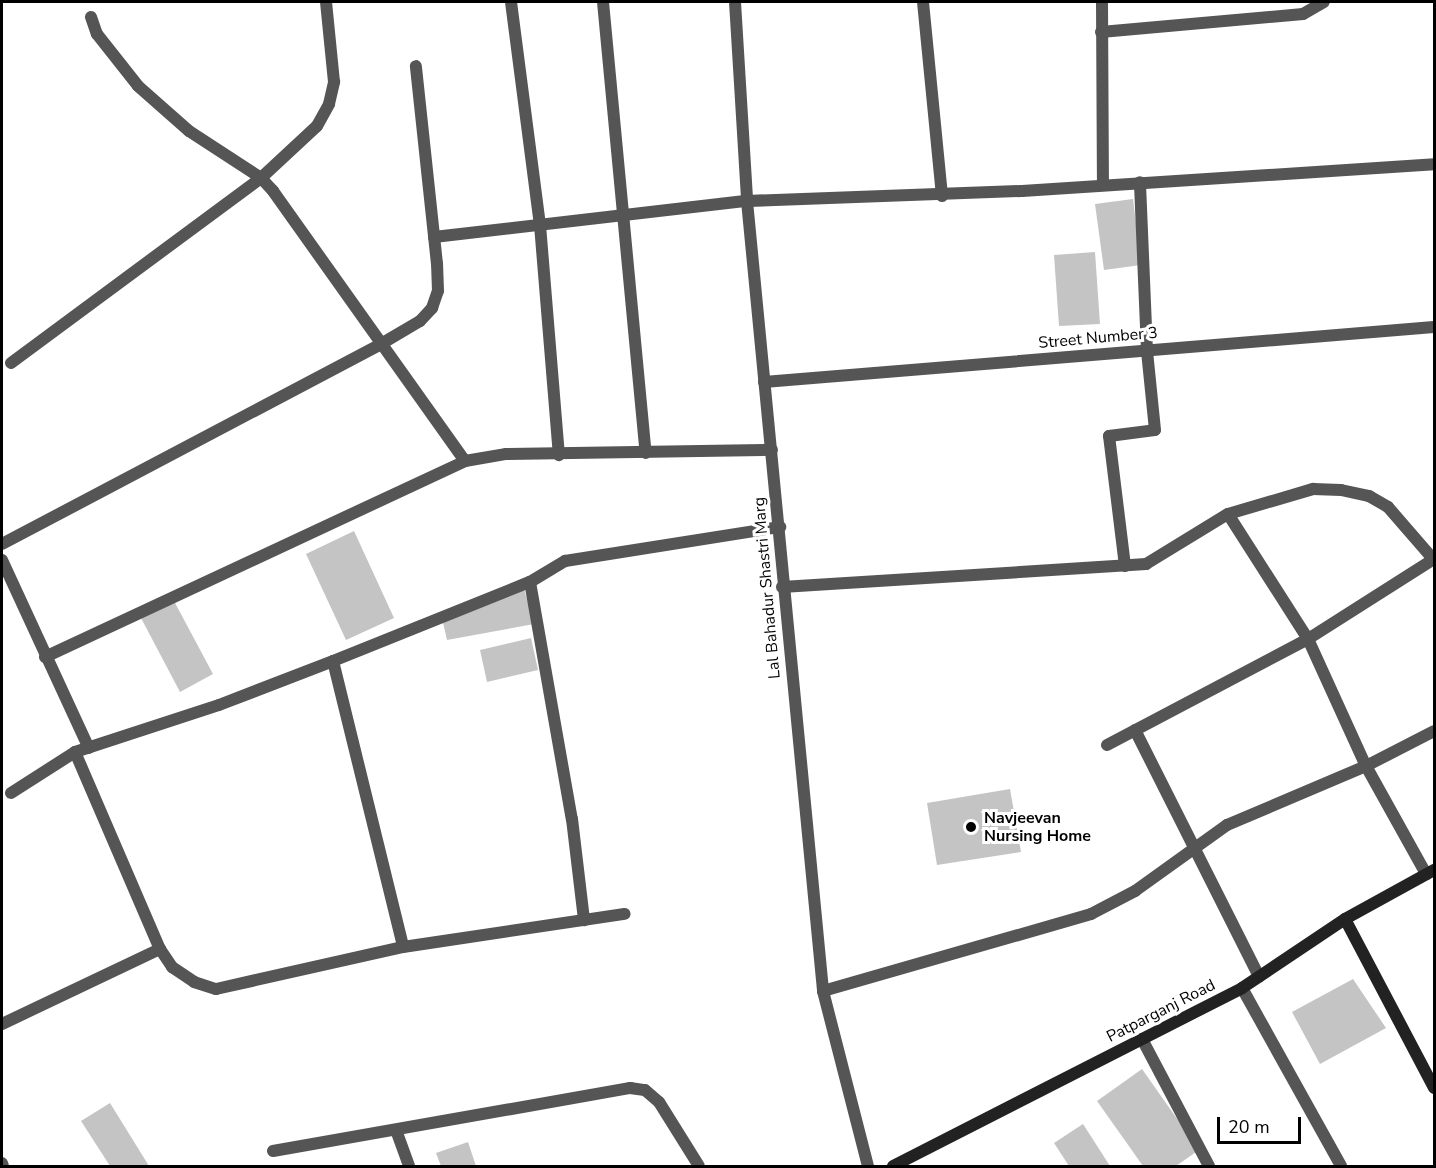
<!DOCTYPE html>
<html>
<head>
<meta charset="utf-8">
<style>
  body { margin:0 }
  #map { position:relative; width:1436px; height:1168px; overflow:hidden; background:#fff; font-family:"Nunito Sans",sans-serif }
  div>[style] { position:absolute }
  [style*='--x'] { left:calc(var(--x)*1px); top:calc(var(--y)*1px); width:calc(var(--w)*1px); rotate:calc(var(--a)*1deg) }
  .building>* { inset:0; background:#c4c4c4 }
  .street>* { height:12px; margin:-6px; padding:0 6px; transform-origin:6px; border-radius:6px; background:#555 }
  .secondary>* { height:12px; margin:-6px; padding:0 6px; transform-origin:6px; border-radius:6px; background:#222 }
  .dots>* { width:16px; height:16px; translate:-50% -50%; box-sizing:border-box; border:3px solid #fff; border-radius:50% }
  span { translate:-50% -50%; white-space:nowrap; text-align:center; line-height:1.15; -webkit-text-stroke:6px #fff; paint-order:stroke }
  .street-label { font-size:16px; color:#000 }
  .poi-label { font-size:16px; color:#000; font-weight:700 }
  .left { translate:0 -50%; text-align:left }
  .frame { position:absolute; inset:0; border:3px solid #000; pointer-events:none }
  .scale { position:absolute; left:1217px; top:1117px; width:84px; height:27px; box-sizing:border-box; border:3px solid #000; border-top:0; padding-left:8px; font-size:18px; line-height:21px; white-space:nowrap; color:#000; -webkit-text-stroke:4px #fff; paint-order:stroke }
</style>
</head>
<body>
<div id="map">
  <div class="building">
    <div style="clip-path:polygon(1133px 199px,1141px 265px,1104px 270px,1095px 204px)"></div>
    <div style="clip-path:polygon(1095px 252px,1100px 324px,1059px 326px,1054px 255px)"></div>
    <div style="clip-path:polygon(354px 531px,394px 618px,346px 640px,306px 554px)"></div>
    <div style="clip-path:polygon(524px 589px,534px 624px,447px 640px,442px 618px)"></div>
    <div style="clip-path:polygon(174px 601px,213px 674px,180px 692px,141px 618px)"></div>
    <div style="clip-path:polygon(531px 638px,538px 670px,487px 682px,480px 650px)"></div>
    <div style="clip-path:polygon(1010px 789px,1021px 852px,937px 865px,927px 803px)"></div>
    <div style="clip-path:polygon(1353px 979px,1386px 1028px,1320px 1064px,1292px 1012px)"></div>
    <div style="clip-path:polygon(1142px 1069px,1199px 1150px,1176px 1166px,1143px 1166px,1097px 1101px)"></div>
    <div style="clip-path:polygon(110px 1103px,149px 1166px,110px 1166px,81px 1121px)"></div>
    <div style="clip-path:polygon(1083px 1124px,1110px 1166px,1069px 1166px,1054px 1143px)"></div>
    <div style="clip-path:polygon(468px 1142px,476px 1166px,441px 1166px,436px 1153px)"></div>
  </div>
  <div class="street">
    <div style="--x:511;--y:2;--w:225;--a:82.6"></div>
    <div style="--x:540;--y:225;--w:231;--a:85.3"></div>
    <div style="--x:603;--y:2;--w:453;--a:84.6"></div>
    <div style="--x:735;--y:2;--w:199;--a:86.5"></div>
    <div style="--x:747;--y:201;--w:794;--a:84.5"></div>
    <div style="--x:823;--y:991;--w:181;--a:75.6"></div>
    <div style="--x:923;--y:2;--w:195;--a:84.4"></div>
    <div style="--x:1102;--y:2;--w:182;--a:89.7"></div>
    <div style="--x:91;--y:17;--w:18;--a:71"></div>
    <div style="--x:97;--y:34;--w:66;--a:51.7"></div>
    <div style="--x:138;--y:86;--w:68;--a:41.4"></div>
    <div style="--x:189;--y:131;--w:86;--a:33.1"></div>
    <div style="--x:261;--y:178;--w:18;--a:47"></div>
    <div style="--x:273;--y:191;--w:331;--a:54.6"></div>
    <div style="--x:1101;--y:32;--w:203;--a:-5.1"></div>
    <div style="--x:1303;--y:14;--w:24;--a:-30"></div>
    <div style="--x:434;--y:237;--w:315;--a:-6.6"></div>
    <div style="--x:747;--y:201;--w:275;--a:-2.1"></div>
    <div style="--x:1022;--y:191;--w:413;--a:-3.7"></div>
    <div style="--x:11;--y:363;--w:311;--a:-36.5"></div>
    <div style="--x:261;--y:178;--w:76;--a:-42.9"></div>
    <div style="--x:317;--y:126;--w:25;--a:-61"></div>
    <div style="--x:329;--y:104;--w:23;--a:-77"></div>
    <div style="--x:334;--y:82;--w:80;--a:-95.7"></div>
    <div style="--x:764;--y:382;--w:672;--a:-4.69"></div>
    <div style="--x:1228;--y:514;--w:148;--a:57.4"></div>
    <div style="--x:1308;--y:639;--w:140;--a:65.5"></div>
    <div style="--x:1366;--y:766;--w:124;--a:60.9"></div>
    <div style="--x:2;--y:544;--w:429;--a:-27.8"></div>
    <div style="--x:381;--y:344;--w:45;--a:-30.5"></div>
    <div style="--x:420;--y:321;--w:18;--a:-47"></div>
    <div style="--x:432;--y:308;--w:18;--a:-71"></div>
    <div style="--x:438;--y:291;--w:27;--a:-92"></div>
    <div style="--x:437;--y:264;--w:199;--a:-96.1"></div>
    <div style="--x:2;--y:560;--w:207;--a:65.2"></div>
    <div style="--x:1125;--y:566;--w:131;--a:-97"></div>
    <div style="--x:1109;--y:436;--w:46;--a:-7.4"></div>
    <div style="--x:1155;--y:430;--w:79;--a:-95.8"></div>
    <div style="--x:1147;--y:351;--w:169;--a:-92.4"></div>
    <div style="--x:530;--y:582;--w:241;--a:80"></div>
    <div style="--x:572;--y:819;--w:102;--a:83.2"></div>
    <div style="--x:782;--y:587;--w:365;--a:-3.6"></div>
    <div style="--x:1146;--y:564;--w:96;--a:-31.4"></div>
    <div style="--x:1228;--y:514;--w:89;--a:-16.4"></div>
    <div style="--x:1313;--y:489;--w:28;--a:2"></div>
    <div style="--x:1341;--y:490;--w:29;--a:12"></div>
    <div style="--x:1369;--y:496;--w:22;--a:30"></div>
    <div style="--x:1388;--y:507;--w:69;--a:49.1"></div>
    <div style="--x:45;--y:657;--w:463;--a:-25"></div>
    <div style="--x:465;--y:461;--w:42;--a:-9.7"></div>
    <div style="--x:506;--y:454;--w:266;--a:-0.9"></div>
    <div style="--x:333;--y:661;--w:294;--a:76.2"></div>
    <div style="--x:1135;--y:730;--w:276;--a:63.3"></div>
    <div style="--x:1107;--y:745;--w:227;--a:-27.8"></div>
    <div style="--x:1308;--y:639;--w:149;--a:-32.4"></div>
    <div style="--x:75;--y:752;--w:215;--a:66.7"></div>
    <div style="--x:160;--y:949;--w:22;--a:56"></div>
    <div style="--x:172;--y:967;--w:27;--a:34"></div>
    <div style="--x:194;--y:982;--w:23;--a:18"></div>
    <div style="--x:216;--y:989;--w:192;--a:-12.7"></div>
    <div style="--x:403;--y:947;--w:224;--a:-8.5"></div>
    <div style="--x:11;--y:793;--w:76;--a:-32.6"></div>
    <div style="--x:75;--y:752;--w:151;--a:-18.1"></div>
    <div style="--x:219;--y:705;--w:122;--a:-21.1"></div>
    <div style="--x:333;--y:661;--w:212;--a:-21.9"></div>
    <div style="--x:530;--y:582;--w:41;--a:-31"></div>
    <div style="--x:565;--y:561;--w:218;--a:-9"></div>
    <div style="--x:1242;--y:988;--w:204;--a:60.9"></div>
    <div style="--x:823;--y:991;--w:279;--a:-16"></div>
    <div style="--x:1091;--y:914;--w:50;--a:-27.6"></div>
    <div style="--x:1135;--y:891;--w:113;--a:-35.7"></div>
    <div style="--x:1227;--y:825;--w:151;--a:-23"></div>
    <div style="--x:1366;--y:766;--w:76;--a:-27.2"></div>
    <div style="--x:2;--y:1024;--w:175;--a:-25.4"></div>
    <div style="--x:1142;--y:1039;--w:144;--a:62.2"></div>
    <div style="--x:396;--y:1130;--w:38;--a:70"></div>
    <div style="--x:273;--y:1151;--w:363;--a:-10"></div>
    <div style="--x:630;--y:1088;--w:15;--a:8"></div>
    <div style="--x:645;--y:1090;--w:18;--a:41"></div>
    <div style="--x:659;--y:1102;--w:75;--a:58"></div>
    <div style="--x:2;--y:1163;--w:3;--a:72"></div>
  </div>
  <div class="secondary">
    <div style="--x:1345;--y:919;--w:191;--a:62.2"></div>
    <div style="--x:893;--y:1166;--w:392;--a:-27"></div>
    <div style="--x:1242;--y:988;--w:124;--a:-33.8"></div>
    <div style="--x:1345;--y:919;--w:102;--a:-28.8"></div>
  </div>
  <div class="dots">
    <div style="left:971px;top:827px;background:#000"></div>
  </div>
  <div class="street-label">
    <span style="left:1098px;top:338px;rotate:-5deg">Street Number 3</span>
    <span style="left:767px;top:588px;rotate:-95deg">Lal Bahadur Shastri Marg</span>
    <span style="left:1161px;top:1011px;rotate:-27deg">Patparganj Road</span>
  </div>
  <div class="poi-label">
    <span class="left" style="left:984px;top:827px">Navjeevan<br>Nursing Home</span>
  </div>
  <div class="frame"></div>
  <div class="scale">20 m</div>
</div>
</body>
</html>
